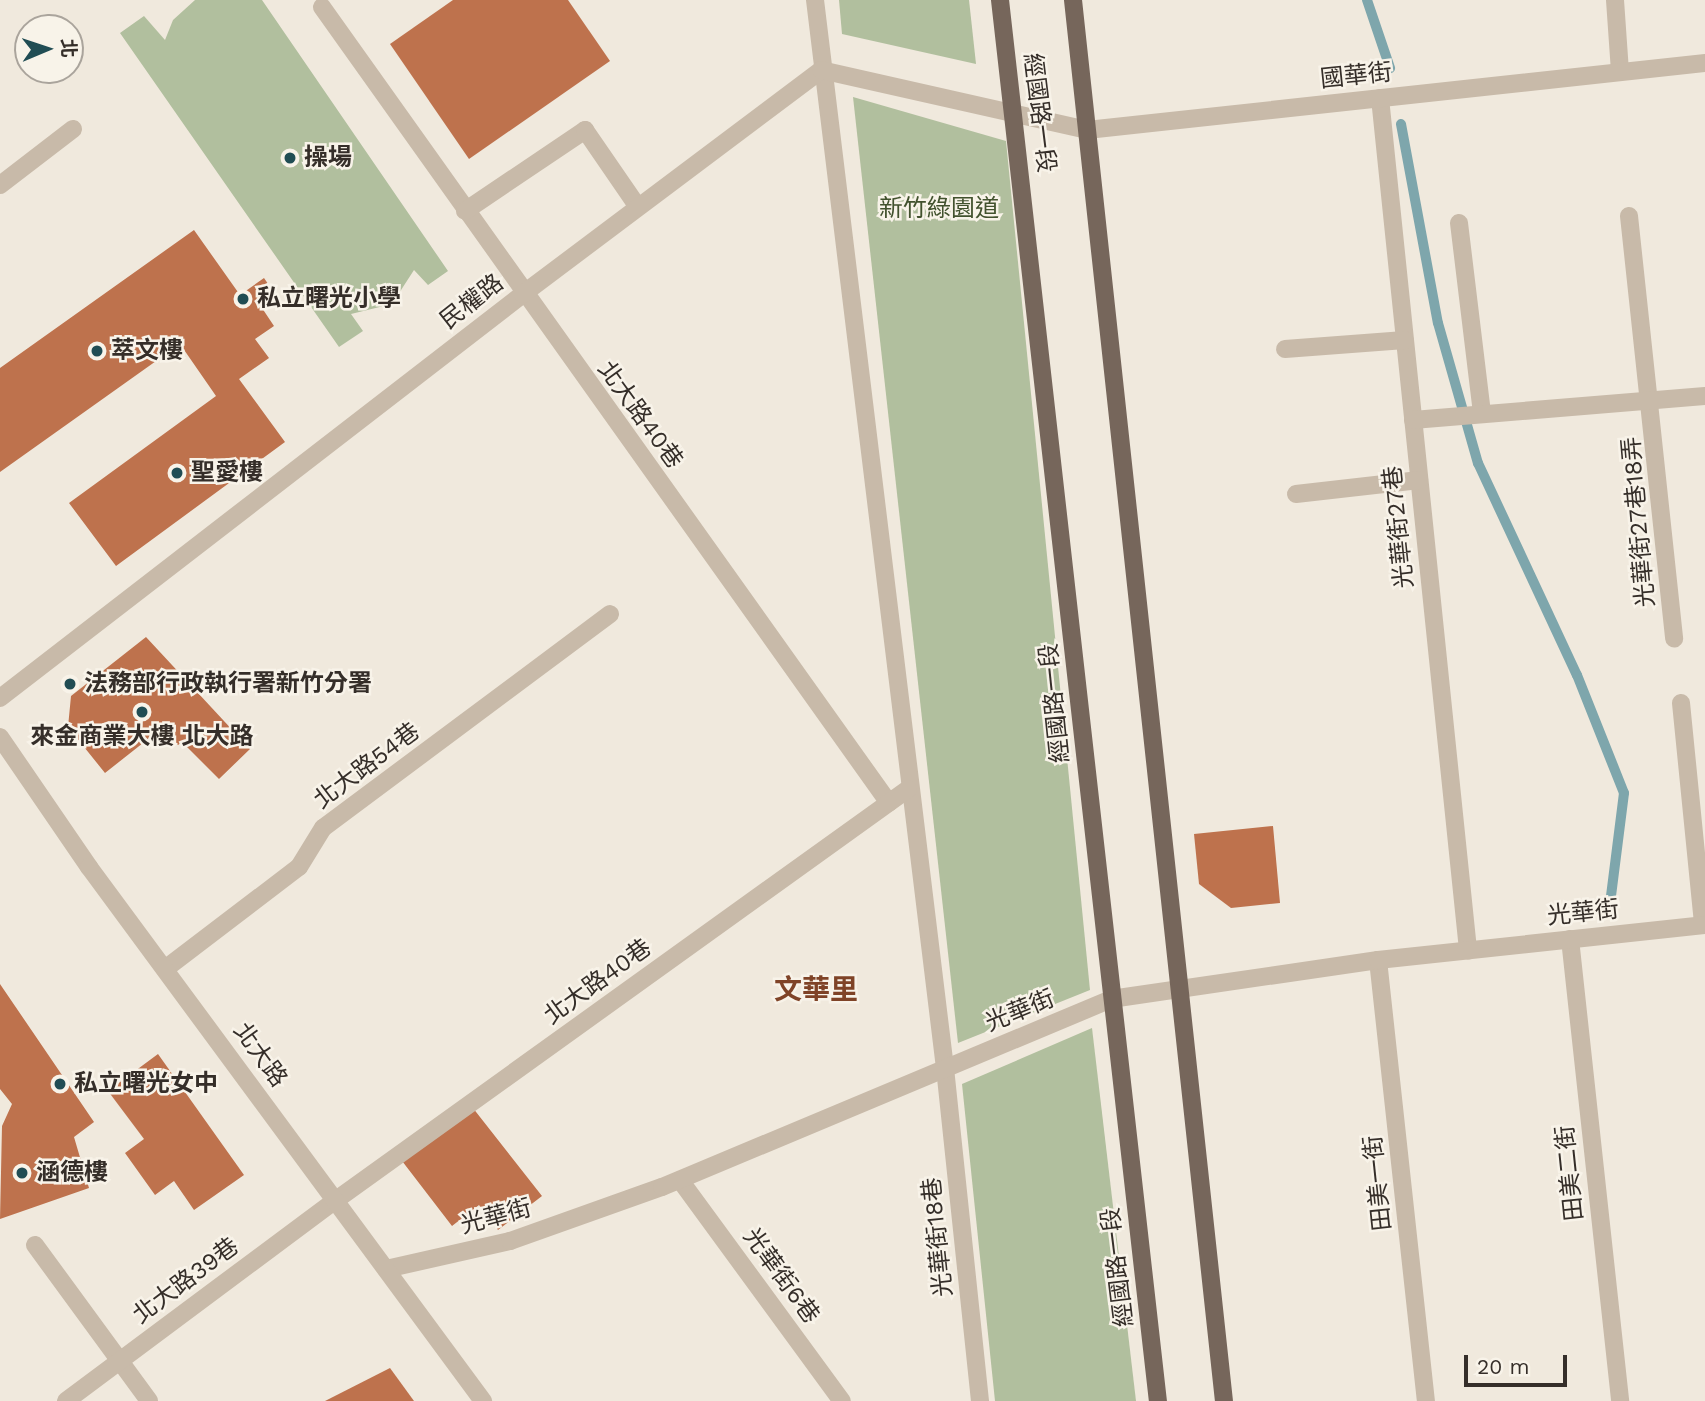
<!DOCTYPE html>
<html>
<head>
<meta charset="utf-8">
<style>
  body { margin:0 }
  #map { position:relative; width:1705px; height:1401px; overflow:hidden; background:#f0e9dd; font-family:"Work Sans","Noto Sans TC",sans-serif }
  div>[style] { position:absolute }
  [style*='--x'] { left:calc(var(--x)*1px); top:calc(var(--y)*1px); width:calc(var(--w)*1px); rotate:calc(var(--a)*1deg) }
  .green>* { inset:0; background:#b1bf9e }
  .stream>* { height:10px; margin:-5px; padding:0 5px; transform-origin:5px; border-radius:5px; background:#7ea6ac }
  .building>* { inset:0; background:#be724d }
  .service>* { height:18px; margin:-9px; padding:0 9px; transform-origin:9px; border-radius:9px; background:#c8baa9 }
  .minor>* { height:18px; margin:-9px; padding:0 9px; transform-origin:9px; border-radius:9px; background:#c8baa9 }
  .tertiary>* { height:18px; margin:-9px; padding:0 9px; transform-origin:9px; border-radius:9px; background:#c8baa9 }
  .primary>* { height:18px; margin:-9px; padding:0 9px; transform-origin:9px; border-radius:9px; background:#76665b }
  .dots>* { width:19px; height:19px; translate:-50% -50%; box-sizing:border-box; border:4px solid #f8f3e9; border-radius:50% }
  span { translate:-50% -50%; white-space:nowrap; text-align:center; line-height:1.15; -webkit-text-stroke:5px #f8f3e9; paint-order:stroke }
  .street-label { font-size:24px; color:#352e29 }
  .poi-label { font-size:24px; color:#352e29; font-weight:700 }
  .left { translate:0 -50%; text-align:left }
  .park-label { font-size:24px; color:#42522e }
  .quarter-label { font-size:28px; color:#7f4327; font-weight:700 }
  .north { position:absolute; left:14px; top:14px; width:70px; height:70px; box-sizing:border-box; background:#f8f3e9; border:2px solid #aaa49c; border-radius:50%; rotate:88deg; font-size:19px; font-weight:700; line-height:28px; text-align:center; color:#352e29 }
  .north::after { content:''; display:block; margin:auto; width:24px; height:32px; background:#214d54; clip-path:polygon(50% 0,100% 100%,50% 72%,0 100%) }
  .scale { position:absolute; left:1464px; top:1355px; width:103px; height:32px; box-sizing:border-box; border:4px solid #352e29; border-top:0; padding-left:9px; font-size:21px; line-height:24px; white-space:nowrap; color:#352e29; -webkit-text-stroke:5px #f8f3e9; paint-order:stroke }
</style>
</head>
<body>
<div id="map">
  <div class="green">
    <div style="clip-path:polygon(195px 0,262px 0,448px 271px,428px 285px,414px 270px,392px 304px,351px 314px,363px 331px,339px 347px,120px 33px,144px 16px,165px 40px,173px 20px)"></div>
    <div style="clip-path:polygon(839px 0,969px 0,976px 64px,842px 34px)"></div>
    <div style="clip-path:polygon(853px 97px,1006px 141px,1090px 990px,958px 1043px)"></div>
    <div style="clip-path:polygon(1092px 1028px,1136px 1401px,995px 1401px,962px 1084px)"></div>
  </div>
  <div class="stream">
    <div style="--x:1367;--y:0;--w:72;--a:71.3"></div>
    <div style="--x:1401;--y:124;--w:202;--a:79.5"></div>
    <div style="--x:1438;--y:323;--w:146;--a:74.1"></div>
    <div style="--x:1478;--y:463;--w:234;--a:65"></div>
    <div style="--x:1577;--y:675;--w:127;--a:68.3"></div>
    <div style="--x:1624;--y:793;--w:119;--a:97.2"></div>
  </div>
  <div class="building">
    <div style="clip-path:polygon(453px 0,568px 0,610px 61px,469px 159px,390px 44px)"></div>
    <div style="clip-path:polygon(194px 230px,240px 295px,264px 278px,277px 297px,262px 308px,274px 326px,255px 339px,269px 358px,239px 379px,285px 442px,116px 566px,69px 503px,216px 396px,180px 344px,0 472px,0 368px)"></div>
    <div style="clip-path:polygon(146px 637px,250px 749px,219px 779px,182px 742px,178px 745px,162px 728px,105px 773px,68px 727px,71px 696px)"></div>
    <div style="clip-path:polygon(1273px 826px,1280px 903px,1231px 908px,1199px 884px,1194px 834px)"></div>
    <div style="clip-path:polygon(0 984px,94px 1122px,74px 1137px,89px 1188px,0 1219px,2px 1126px,12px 1104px,0 1089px)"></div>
    <div style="clip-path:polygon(158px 1054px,244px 1175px,194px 1210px,174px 1181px,155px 1195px,125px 1153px,144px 1139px,108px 1091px)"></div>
    <div style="clip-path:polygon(469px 1103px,542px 1196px,498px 1230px,479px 1205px,452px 1226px,399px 1157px)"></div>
    <div style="clip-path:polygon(390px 1368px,414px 1401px,325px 1401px)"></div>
  </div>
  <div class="service">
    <div style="--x:815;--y:0;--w:1076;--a:83.06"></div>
    <div style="--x:945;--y:1068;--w:335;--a:84"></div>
    <div style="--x:1615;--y:0;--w:72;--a:86"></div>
    <div style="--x:322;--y:7;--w:977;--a:54.54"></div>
    <div style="--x:1380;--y:98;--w:857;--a:84.1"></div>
    <div style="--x:0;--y:185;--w:92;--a:-37.5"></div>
    <div style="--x:465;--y:211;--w:145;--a:-34"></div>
    <div style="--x:585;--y:130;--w:93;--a:55.5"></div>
    <div style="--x:1629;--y:216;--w:425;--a:83.9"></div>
    <div style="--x:1459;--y:223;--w:192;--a:83.1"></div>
    <div style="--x:1285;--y:349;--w:120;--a:-4.3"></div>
    <div style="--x:1413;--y:420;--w:293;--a:-4.7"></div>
    <div style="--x:1296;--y:494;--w:124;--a:-6.5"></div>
    <div style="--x:1681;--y:703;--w:223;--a:84.3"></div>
    <div style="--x:165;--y:969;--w:168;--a:-37.3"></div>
    <div style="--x:299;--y:867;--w:46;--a:-58.4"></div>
    <div style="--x:323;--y:828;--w:358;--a:-36.7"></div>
    <div style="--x:680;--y:1180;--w:274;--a:53.8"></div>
    <div style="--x:35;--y:1245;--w:193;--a:53.8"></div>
    <div style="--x:66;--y:1401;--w:337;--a:-36.7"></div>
    <div style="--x:336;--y:1200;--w:704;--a:-35.7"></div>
  </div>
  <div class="minor">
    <div style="--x:0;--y:698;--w:661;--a:-37.68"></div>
    <div style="--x:523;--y:294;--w:373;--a:-36.9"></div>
    <div style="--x:821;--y:70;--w:273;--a:12.7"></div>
    <div style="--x:1087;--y:130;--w:622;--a:-6.19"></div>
    <div style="--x:1570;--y:939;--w:465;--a:83.8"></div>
    <div style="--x:1378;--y:960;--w:444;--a:83.8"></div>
    <div style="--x:386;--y:1269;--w:127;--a:-12.7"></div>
    <div style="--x:510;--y:1241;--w:161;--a:-19.6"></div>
    <div style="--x:662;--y:1187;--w:487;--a:-22.7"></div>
    <div style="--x:1111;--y:999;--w:270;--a:-8.3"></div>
    <div style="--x:1378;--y:960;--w:329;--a:-6.1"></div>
  </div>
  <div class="tertiary">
    <div style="--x:0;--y:737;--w:158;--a:55.6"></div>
    <div style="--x:89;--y:867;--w:664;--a:53.58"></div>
  </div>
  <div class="primary">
    <div style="--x:1000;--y:0;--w:1410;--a:83.57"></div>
    <div style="--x:1073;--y:0;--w:1409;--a:83.85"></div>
  </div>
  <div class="dots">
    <div style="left:290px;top:158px;background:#214d54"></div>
    <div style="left:243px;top:299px;background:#214d54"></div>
    <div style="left:97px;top:351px;background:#214d54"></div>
    <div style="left:177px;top:473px;background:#214d54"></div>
    <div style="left:70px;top:684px;background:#214d54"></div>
    <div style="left:142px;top:712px;background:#214d54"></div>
    <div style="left:60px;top:1084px;background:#214d54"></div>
    <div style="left:22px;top:1173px;background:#214d54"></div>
  </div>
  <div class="street-label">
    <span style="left:1356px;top:76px;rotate:-6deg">國華街</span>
    <span style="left:1039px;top:113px;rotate:83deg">經國路一段</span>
    <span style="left:472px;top:302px;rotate:-38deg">民權路</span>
    <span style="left:640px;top:415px;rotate:54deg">北大路40巷</span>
    <span style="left:1639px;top:522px;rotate:-95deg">光華街27巷18弄</span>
    <span style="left:1399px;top:527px;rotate:-96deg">光華街27巷</span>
    <span style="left:1055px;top:703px;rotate:-96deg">經國路一段</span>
    <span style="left:367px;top:766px;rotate:-37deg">北大路54巷</span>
    <span style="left:1583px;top:913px;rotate:-6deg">光華街</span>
    <span style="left:598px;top:982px;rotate:-36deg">北大路40巷</span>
    <span style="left:1020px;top:1011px;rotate:-22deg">光華街</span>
    <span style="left:260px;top:1055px;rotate:54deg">北大路</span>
    <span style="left:1570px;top:1173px;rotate:-96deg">田美二街</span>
    <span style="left:1378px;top:1183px;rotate:-96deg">田美一街</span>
    <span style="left:496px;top:1217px;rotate:-15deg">光華街</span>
    <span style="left:938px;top:1237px;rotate:-96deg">光華街18巷</span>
    <span style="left:1118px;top:1267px;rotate:-97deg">經國路一段</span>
    <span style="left:781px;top:1276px;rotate:54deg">光華街6巷</span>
    <span style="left:186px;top:1281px;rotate:-37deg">北大路39巷</span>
  </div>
  <div class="poi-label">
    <span class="left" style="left:304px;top:158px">操場</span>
    <span class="left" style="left:257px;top:299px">私立曙光小學</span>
    <span class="left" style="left:111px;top:351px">萃文樓</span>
    <span class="left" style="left:191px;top:473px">聖愛樓</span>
    <span class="left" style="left:84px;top:684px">法務部行政執行署新竹分署</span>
    <span style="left:142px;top:737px">來金商業大樓 北大路</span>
    <span class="left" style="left:74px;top:1084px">私立曙光女中</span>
    <span class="left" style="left:36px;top:1173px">涵德樓</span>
  </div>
  <div class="park-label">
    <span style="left:939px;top:209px">新竹綠園道</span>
  </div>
  <div class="quarter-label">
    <span style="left:816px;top:990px">文華里</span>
  </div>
  <div class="north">北</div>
  <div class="scale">20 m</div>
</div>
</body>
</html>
